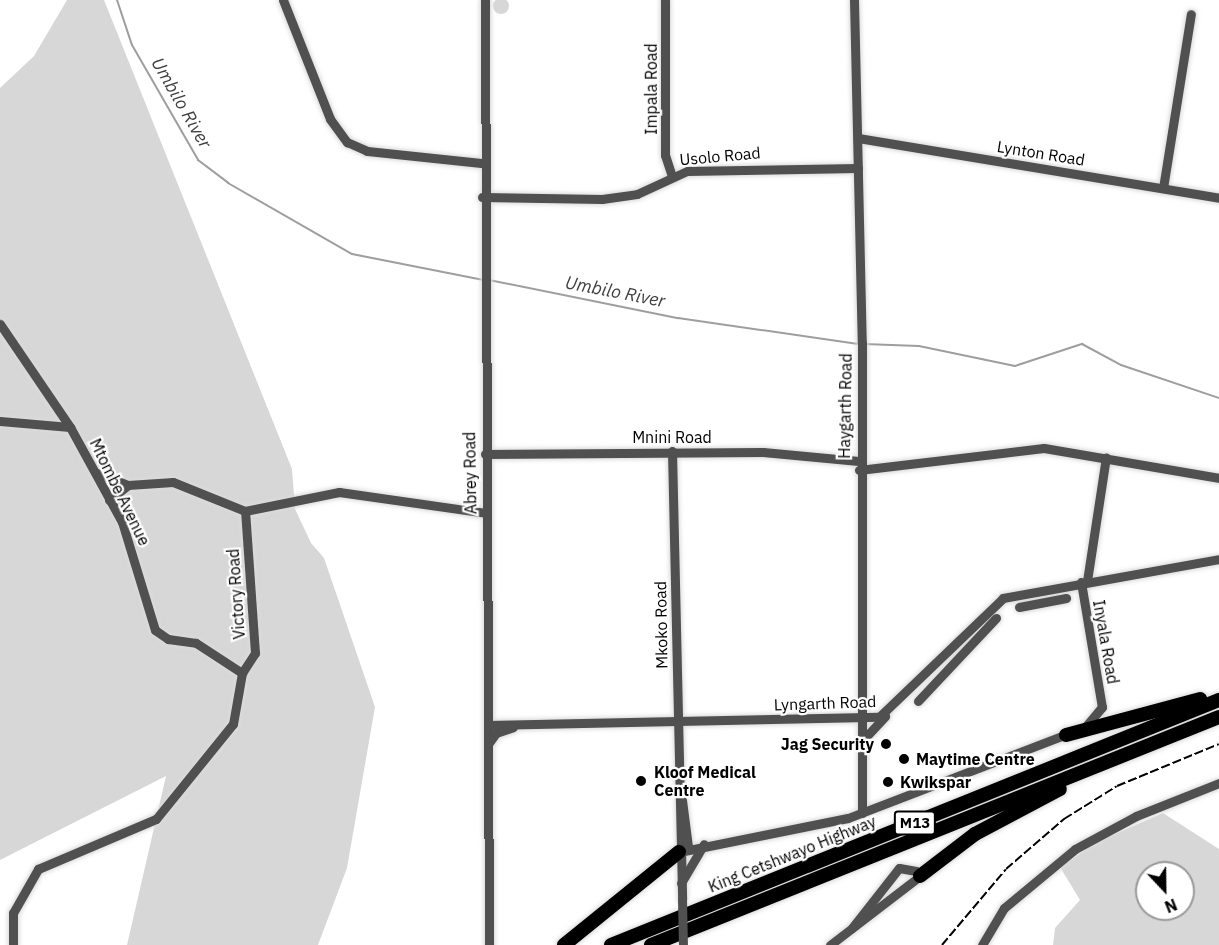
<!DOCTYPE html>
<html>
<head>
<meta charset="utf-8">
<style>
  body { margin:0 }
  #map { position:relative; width:1219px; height:945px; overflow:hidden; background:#fff; font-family:"IBM Plex Sans",sans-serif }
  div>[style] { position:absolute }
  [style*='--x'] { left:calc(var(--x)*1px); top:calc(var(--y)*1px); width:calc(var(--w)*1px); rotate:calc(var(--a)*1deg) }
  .green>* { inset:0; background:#d7d7d7 }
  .round { border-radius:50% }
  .stream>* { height:2px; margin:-1px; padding:0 1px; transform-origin:1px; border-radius:1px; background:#9e9e9e }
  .roads { filter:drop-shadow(0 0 2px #dbdbdb) drop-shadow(0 0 2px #dbdbdb) }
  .minor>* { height:9px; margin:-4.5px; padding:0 4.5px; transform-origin:4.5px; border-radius:4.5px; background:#505050 }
  .highway>* { height:14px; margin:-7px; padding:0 7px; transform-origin:7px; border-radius:7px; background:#000 }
  .rail>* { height:2px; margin-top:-1px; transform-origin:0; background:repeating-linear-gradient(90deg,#000 0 9px,transparent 0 12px) }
  .minor-bridge>* { height:9px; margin:-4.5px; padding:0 4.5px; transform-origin:4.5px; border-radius:4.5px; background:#505050 }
  .dots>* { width:16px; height:16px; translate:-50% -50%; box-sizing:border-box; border:3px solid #fff; border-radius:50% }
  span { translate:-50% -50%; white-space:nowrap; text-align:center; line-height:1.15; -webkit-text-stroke:4.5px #fff; paint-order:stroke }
  .shield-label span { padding:2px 4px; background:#fff; border:2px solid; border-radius:4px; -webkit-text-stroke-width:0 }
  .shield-label { font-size:15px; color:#000; font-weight:700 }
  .street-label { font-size:16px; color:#000 }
  .poi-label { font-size:16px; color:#000; font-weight:700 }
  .right { translate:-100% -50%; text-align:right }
  .left { translate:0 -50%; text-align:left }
  .water-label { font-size:18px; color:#3f3f3f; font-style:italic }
  .north { position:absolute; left:1135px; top:861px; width:60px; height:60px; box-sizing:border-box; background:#fff; border:2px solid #999; border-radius:50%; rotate:158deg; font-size:16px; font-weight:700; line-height:24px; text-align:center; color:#000 }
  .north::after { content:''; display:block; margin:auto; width:21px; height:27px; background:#000; clip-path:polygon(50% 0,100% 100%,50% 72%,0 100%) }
</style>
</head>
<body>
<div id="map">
  <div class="green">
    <div class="round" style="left:493px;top:-2px;width:16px;height:16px"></div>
    <div style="clip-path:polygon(67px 0,104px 0,292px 469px,295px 509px,311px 543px,324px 558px,375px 707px,347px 868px,318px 945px,127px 945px,166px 776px,0 860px,0 88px,34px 56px)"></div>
    <div style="clip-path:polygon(evenodd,1163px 813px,1219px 849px,1219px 945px,1053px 945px,1055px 928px,1080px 900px,1060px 867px,1097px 842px,1163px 813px,1147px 873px,1183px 873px,1183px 909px,1147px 909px,1147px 873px)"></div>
  </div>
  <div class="stream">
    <div style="--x:117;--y:0;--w:47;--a:71.6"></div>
    <div style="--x:132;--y:45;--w:133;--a:60.1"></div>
    <div style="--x:198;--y:160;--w:38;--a:37"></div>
    <div style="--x:228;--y:183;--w:143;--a:29.8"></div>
    <div style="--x:352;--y:254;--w:134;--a:11.2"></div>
    <div style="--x:489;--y:280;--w:193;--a:11.4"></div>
    <div style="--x:678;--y:318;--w:182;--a:8.2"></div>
    <div style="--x:864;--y:344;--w:55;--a:2.1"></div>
    <div style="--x:919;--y:346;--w:98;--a:11.8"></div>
    <div style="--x:1015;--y:366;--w:71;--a:-18.2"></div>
    <div style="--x:1082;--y:344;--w:44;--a:28.3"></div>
    <div style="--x:1121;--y:365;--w:103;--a:18.6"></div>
  </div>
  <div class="roads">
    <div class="minor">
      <div style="--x:283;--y:0;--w:128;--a:68.4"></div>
      <div style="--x:330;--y:119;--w:29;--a:54"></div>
      <div style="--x:347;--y:142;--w:22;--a:24"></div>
      <div style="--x:367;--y:151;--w:115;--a:6"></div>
      <div style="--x:485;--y:0;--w:945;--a:89.76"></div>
      <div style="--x:665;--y:0;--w:155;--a:90"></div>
      <div style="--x:665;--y:155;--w:22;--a:72"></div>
      <div style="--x:854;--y:0;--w:343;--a:88.7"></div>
      <div style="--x:862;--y:343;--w:470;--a:90"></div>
      <div style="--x:858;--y:138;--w:366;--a:9.4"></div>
      <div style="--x:1163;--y:188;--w:176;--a:-80.9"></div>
      <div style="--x:482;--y:197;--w:120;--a:1"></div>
      <div style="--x:602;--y:199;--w:35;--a:-8"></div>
      <div style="--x:637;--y:194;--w:55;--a:-24.7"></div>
      <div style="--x:687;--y:171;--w:171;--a:-1"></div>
      <div style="--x:0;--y:324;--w:125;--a:55.8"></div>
      <div style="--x:70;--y:427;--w:108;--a:61.3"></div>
      <div style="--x:122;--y:522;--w:113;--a:73"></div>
      <div style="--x:155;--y:630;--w:16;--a:35"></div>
      <div style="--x:168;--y:639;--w:28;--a:8"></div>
      <div style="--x:196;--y:643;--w:55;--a:33.1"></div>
      <div style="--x:0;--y:421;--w:70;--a:4.9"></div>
      <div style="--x:672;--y:451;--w:448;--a:88.7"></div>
      <div style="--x:485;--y:454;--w:278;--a:-0.4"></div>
      <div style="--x:763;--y:452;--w:96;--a:5.4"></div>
      <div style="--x:859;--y:470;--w:186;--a:-6.8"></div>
      <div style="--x:1044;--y:448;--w:178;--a:9.7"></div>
      <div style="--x:97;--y:473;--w:33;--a:21"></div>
      <div style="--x:109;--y:500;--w:24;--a:-38"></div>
      <div style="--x:128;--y:485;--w:45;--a:-3.8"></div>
      <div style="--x:173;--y:482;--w:78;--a:21.9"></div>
      <div style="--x:1087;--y:581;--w:125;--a:-81.3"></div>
      <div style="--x:1081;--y:582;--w:127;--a:80.5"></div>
      <div style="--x:1102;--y:707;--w:25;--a:130"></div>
      <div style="--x:1019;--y:607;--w:48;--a:-10.8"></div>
      <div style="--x:918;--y:701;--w:114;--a:-46.8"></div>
      <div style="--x:488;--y:725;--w:391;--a:-1.2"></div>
      <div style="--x:879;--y:717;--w:172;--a:-43.8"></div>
      <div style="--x:1003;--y:598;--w:219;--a:-10.2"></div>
      <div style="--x:862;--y:741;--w:34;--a:-47"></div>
      <div style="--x:488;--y:744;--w:14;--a:-54"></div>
      <div style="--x:496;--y:733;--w:18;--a:-19"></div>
      <div style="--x:682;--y:800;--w:47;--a:82.7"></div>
      <div style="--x:679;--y:852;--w:172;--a:-11.4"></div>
      <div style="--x:848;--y:818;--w:238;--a:-21"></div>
      <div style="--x:681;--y:883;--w:45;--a:-59.5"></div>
      <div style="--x:13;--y:945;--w:32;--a:-90"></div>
      <div style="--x:13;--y:913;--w:51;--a:-60.4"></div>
      <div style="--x:38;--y:869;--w:128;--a:-23"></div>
      <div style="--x:156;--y:819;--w:122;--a:-51"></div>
      <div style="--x:233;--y:724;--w:52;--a:-80"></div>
      <div style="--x:242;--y:673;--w:24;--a:-57"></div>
      <div style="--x:255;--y:653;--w:142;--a:-94"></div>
      <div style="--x:245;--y:511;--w:96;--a:-11.4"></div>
      <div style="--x:339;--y:492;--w:148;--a:8.1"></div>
      <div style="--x:830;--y:945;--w:113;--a:-37.5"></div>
      <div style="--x:920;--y:876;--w:6;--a:-129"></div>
      <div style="--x:916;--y:871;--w:17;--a:-170"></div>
      <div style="--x:899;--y:868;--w:76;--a:128.1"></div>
      <div style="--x:982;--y:945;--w:43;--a:-59.3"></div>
      <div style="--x:1004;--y:908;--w:92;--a:-39.7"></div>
      <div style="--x:1075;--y:849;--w:69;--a:-28.4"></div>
      <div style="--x:1136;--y:816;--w:89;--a:-21.7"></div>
    </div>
    <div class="highway">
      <div style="--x:1066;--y:735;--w:139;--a:-15"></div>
      <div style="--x:920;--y:876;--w:69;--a:-37.4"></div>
      <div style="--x:975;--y:834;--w:96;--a:-27.9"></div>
      <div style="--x:564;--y:945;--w:148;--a:-39"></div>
      <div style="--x:611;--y:945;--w:656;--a:-21.95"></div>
      <div style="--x:651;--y:945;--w:612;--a:-21.87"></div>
    </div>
  </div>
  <div class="rail">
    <div style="--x:942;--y:945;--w:99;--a:-49.9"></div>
    <div style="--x:1006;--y:869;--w:77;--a:-40.8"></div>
    <div style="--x:1064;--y:819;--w:62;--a:-31.9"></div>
    <div style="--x:1117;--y:786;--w:110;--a:-22.4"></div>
  </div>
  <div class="minor-bridge">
    <div style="--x:682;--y:899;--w:46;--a:88.8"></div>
  </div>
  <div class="dots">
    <div style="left:886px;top:744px;background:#000"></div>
    <div style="left:904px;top:759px;background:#000"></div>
    <div style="left:641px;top:781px;background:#000"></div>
    <div style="left:888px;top:782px;background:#000"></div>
  </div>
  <div class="shield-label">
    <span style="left:915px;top:823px">M13</span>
  </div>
  <div class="street-label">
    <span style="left:651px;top:89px;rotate:-90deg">Impala Road</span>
    <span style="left:1041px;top:153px;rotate:9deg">Lynton Road</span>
    <span style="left:720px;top:156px;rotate:-5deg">Usolo Road</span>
    <span style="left:845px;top:406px;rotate:-89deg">Haygarth Road</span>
    <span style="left:672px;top:437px">Mnini Road</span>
    <span style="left:470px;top:473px;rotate:-91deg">Abrey Road</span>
    <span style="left:120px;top:492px;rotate:64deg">Mtombe Avenue</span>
    <span style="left:236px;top:594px;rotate:-94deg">Victory Road</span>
    <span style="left:661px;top:625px;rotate:-91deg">Mkoko Road</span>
    <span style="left:1106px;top:642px;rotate:80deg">Inyala Road</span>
    <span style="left:825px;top:703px;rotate:-2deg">Lyngarth Road</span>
    <span style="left:792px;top:854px;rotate:-22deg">King Cetshwayo Highway</span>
  </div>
  <div class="poi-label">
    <span class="right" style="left:874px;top:744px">Jag Security</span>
    <span class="left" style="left:916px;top:759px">Maytime Centre</span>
    <span class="left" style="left:654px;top:781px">Kloof Medical<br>Centre</span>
    <span class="left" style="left:900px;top:782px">Kwikspar</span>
  </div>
  <div class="water-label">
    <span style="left:181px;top:103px;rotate:60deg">Umbilo River</span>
    <span style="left:615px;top:292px;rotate:11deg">Umbilo River</span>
  </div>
  <div class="north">N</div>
</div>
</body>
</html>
